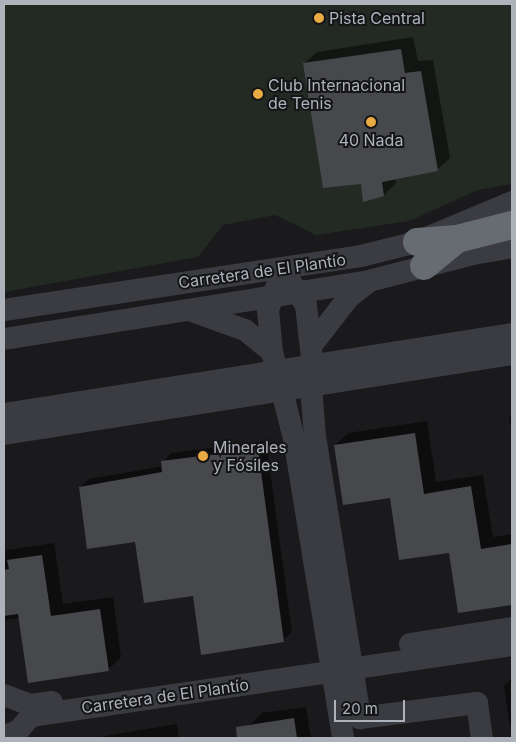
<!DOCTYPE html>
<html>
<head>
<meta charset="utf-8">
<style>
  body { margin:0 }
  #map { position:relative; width:516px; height:742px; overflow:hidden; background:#1a1a1c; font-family:Inter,sans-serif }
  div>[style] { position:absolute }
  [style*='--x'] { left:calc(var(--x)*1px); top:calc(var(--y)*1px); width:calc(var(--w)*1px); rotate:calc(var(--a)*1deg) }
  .green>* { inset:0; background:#222a23 }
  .shadow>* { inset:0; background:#0007 }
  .building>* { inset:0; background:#47484c }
  .minor>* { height:22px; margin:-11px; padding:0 11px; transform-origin:11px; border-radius:11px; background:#3b3c41 }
  .highway>* { height:28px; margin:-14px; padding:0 14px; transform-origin:14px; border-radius:14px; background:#676b72 }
  .dots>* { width:14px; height:14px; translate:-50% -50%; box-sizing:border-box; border:2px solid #151517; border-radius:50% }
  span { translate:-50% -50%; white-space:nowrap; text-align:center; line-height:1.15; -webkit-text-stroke:4px #151517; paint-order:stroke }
  .poi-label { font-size:16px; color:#adb2bb }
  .left { translate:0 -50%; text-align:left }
  .street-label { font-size:16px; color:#adb2bb }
  .frame { position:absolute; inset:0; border:5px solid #adb2bb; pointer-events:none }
  .scale { position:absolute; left:334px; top:700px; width:71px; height:22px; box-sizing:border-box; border:2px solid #adb2bb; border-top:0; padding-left:6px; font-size:15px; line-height:18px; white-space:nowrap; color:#adb2bb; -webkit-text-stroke:4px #151517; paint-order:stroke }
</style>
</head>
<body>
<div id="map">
  <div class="green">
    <div style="clip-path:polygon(4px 4px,512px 4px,512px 184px,478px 190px,409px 221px,316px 235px,275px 215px,223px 225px,198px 257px,4px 292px)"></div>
  </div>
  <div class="shadow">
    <div style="clip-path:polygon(413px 37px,418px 61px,433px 60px,450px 158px,437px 170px,395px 178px,396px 183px,384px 195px,363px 182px,304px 64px,317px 52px)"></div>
    <div style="clip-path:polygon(512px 414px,512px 437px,509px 417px)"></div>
    <div style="clip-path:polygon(427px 421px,436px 482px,483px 475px,493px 537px,512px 534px,512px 604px,459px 612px,450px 551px,335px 445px,348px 433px)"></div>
    <div style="clip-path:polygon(266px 441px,292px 632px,283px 640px,194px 595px,80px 487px,89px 479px,163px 466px,163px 462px,171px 453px)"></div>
    <div style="clip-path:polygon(4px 538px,6px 550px,54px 543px,63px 604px,113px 597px,121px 657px,109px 669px,20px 618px,4px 620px)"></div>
    <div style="clip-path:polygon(512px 678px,512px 726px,510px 727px,504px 686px)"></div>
    <div style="clip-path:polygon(306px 707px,311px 738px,252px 738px,250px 725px,262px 713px)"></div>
    <div style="clip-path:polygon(177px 724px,179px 738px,93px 738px)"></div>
  </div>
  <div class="building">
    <div style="clip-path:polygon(401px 49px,405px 73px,421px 71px,438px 171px,382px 182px,384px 196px,363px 202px,361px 184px,323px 188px,303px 63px)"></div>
    <div style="clip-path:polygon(415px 433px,424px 494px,471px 486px,481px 549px,512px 544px,512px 605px,458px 613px,449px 553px,399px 560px,390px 498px,343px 505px,334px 445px)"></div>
    <div style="clip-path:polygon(258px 449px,284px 642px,201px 655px,193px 596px,144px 603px,135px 542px,87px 549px,79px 487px,162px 472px,161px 461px)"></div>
    <div style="clip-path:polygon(42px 555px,51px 616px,100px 609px,109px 671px,28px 683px,18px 614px,4px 616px,4px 570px,9px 569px,7px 560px)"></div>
    <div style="clip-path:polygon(294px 718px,297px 738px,237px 738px,236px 727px)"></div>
  </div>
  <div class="minor">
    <div style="--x:282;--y:269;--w:43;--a:56.3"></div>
    <div style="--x:306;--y:305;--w:62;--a:83.6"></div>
    <div style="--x:313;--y:367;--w:20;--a:96"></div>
    <div style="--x:311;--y:387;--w:49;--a:85.3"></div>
    <div style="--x:315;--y:436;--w:286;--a:80.9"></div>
    <div style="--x:360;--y:718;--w:118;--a:-7.3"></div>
    <div style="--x:477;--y:703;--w:35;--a:82"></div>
    <div style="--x:278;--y:282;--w:30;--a:110"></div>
    <div style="--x:268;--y:310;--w:42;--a:84.6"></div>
    <div style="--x:272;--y:352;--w:89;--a:75.7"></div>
    <div style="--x:294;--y:438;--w:304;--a:80.7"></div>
    <div style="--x:4;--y:310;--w:361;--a:-8.6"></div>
    <div style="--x:361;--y:256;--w:58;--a:-14"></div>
    <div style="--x:417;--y:242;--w:103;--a:-22.8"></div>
    <div style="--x:189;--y:310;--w:59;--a:19.7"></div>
    <div style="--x:245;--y:330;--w:35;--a:39"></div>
    <div style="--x:4;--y:339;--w:370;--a:-9"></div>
    <div style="--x:369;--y:281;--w:107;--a:-14.6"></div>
    <div style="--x:473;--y:254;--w:40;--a:-10"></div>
    <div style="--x:311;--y:346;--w:62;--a:-52.2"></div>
    <div style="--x:349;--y:297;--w:24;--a:-38"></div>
    <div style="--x:4;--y:414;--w:514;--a:-8.95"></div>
    <div style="--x:4;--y:434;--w:514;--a:-8.95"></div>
    <div style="--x:410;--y:644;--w:103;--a:-8.9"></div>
    <div style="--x:4;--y:695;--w:28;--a:21"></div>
    <div style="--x:30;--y:705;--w:22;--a:-8"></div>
    <div style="--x:4;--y:736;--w:15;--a:-20"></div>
    <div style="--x:18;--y:731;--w:20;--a:-49"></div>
    <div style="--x:31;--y:716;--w:486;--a:-8.4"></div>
  </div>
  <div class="highway">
    <div style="--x:417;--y:242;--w:40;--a:-4.3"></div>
    <div style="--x:457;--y:239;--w:57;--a:-14.3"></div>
    <div style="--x:424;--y:266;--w:43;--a:-39.3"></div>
  </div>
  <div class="dots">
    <div style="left:319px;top:18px;background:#eaaa44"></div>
    <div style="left:258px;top:94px;background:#eaaa44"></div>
    <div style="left:371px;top:122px;background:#eaaa44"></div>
    <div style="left:203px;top:456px;background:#eaaa44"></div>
  </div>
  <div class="poi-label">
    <span class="left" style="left:329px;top:18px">Pista Central</span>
    <span class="left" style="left:268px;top:94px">Club Internacional<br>de Tenis</span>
    <span style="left:371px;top:140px">40 Nada</span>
    <span class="left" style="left:213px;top:456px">Minerales<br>y Fósiles</span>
  </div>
  <div class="street-label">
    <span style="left:262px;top:271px;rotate:-8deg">Carretera de El Plantío</span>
    <span style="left:165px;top:696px;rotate:-8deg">Carretera de El Plantío</span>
  </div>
  <div class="frame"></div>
  <div class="scale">20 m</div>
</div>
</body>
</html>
